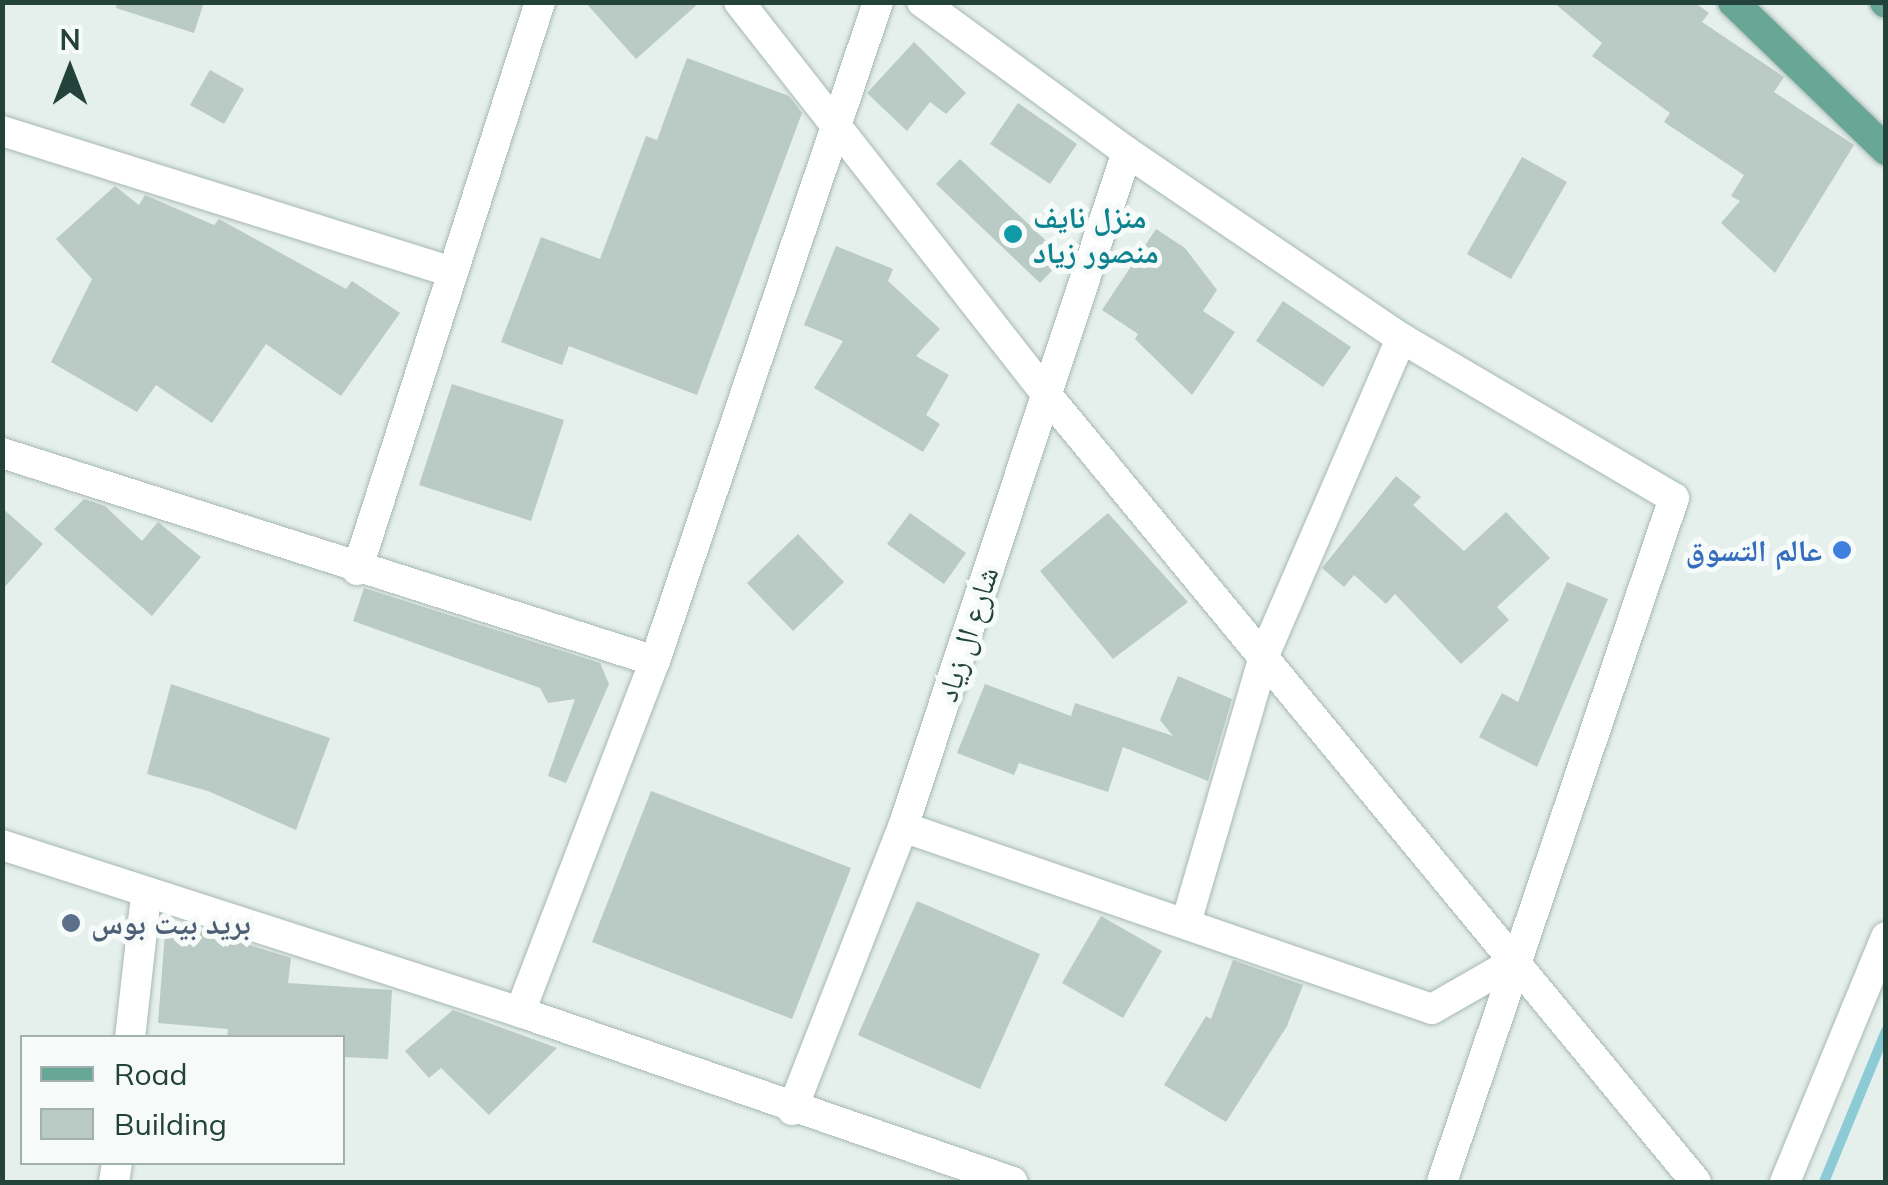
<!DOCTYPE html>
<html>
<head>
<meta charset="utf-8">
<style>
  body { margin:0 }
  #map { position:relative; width:1888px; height:1185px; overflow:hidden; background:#e5efeb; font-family:Mulish,"Noto Naskh Arabic",sans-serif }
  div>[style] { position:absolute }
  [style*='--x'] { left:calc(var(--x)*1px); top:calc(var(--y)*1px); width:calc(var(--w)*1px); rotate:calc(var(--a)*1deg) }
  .stream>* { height:10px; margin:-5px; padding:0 5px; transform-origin:5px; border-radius:5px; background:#8ccbd6 }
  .building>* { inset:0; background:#bacac4 }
  .roads { filter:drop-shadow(0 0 2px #a7b8b2) drop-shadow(0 0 2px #a7b8b2) }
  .minor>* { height:30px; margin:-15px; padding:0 15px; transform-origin:15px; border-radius:15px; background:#fff }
  .major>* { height:30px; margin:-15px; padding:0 15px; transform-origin:15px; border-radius:15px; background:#68a696 }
  .dots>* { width:28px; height:28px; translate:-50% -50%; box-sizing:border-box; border:5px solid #f6fbf9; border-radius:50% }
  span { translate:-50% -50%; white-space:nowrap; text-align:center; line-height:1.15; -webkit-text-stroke:10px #f6fbf9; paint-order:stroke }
  .culture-label { font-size:30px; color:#0d838f; font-weight:700 }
  .left { translate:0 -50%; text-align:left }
  .shop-label { font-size:30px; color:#366cbe; font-weight:700 }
  .right { translate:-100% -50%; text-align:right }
  .street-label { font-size:30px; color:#23423a }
  .service-label { font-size:30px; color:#4e5e75; font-weight:700 }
  .frame { position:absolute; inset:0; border:5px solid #23423a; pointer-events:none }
  .legend { position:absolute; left:20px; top:1035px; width:325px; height:130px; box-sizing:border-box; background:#f6fbf9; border:2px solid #a2b1ad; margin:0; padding:12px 18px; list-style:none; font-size:30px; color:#23423a }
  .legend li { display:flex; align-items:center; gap:20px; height:50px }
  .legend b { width:50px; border:2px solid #a2b1ad }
  .north { position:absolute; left:20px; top:20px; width:100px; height:100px; -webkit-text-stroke:8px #f6fbf9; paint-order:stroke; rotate:0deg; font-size:28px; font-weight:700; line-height:40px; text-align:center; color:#23423a }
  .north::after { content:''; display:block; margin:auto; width:35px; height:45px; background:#23423a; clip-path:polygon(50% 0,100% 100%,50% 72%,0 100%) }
</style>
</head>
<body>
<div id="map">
  <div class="stream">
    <div style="--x:1824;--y:1182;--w:163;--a:-67.7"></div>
  </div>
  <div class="building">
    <div style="clip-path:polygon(117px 2px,204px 2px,194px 33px,116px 8px)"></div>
    <div style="clip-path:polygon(585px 2px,700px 2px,636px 59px)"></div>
    <div style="clip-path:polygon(1553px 2px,1694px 2px,1709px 13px,1702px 22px,1784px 77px,1774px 92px,1854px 145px,1775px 273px,1721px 223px,1740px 201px,1731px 196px,1744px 175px,1664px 122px,1670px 113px,1592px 56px,1602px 43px)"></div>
    <div style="clip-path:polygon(914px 42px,966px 93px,946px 114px,930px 102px,907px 131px,867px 93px)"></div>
    <div style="clip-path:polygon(687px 58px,789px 96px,802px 113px,697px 395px,569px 346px,562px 365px,501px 342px,541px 237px,600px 259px,646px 136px,657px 140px)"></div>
    <div style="clip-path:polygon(210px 70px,244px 89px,224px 124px,190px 105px)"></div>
    <div style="clip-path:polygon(1018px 103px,1077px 144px,1050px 184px,990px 144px)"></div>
    <div style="clip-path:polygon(1522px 157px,1567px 182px,1511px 279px,1467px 254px)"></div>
    <div style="clip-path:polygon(960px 159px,1064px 258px,1040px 283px,936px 184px)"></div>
    <div style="clip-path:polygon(115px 186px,139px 205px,145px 195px,214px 225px,219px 219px,346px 289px,352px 281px,400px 313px,341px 396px,266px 344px,212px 423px,156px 385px,137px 412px,51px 362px,92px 279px,56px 239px)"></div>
    <div style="clip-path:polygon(1156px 229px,1185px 248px,1217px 290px,1203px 311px,1235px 332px,1192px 395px,1135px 339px,1138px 334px,1102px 310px)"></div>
    <div style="clip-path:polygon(836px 246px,893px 269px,888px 281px,940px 329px,916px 356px,949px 375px,926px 415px,940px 424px,923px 452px,814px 388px,843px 341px,804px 325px)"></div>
    <div style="clip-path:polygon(1283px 301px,1351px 347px,1323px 387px,1256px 341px)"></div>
    <div style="clip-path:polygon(452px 384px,564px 420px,531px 521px,419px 485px)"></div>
    <div style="clip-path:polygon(1396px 476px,1421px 497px,1413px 505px,1464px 551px,1506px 512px,1550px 558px,1497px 607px,1509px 620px,1461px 664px,1395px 594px,1386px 604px,1354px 575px,1344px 587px,1322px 568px)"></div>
    <div style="clip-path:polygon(84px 499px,105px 506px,142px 541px,158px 522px,201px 557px,152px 616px,54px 529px)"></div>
    <div style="clip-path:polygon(2px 508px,43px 544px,2px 590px)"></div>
    <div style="clip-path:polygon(910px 513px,966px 553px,944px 584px,887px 544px)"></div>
    <div style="clip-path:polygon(1108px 513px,1188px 602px,1113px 659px,1040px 571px)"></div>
    <div style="clip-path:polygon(798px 534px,844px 582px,793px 631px,747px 583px)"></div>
    <div style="clip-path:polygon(1567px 582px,1608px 599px,1537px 767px,1479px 737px,1502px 693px,1518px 702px)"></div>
    <div style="clip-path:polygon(364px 588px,600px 663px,609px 684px,566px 783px,548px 776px,575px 699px,548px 703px,540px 688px,353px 621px)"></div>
    <div style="clip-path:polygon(1178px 676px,1232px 699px,1208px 781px,1123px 747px,1108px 792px,1019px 763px,1014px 775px,957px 753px,985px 684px,1071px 716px,1075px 703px,1173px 736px,1160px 720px)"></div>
    <div style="clip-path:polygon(171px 684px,330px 738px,296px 830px,208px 791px,147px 774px)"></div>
    <div style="clip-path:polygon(651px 791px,851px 868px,792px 1019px,592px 942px)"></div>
    <div style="clip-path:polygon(917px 901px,1040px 954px,980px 1089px,858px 1035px)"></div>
    <div style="clip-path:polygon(1101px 916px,1162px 951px,1123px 1018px,1062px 983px)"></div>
    <div style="clip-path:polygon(166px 919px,291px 958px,288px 983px,392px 990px,388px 1059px,342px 1057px,342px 1038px,227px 1038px,228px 1029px,158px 1023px)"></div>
    <div style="clip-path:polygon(1233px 960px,1303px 985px,1287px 1026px,1226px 1122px,1164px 1085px,1206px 1016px,1211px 1019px)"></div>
    <div style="clip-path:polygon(453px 1010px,557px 1048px,489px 1115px,441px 1068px,429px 1078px,405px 1051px)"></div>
  </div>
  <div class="roads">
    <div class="minor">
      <div style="--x:739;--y:2;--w:498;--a:51.9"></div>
      <div style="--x:1046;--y:394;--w:1021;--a:50.48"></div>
      <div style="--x:922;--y:2;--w:254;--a:36.2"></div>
      <div style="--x:1127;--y:152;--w:331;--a:34.2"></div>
      <div style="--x:1401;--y:338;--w:316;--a:30.4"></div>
      <div style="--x:1674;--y:498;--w:722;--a:108.74"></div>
      <div style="--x:2;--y:131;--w:472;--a:17.4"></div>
      <div style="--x:2;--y:453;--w:685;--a:17.67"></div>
      <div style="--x:357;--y:570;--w:597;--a:-72.14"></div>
      <div style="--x:903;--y:827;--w:559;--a:18.99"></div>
      <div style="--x:1432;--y:1009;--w:92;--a:-29.9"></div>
      <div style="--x:2;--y:845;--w:544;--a:17.87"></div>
      <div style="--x:520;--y:1012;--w:521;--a:19.03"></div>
      <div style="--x:1186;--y:923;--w:281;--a:-73.7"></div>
      <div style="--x:1265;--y:653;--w:343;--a:-66.6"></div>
      <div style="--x:520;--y:1012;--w:376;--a:-69"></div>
      <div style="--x:655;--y:661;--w:696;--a:-71.3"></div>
      <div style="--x:130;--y:1038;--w:144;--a:-83.6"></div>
      <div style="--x:792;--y:1110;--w:304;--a:-68.6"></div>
      <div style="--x:903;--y:827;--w:711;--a:-71.64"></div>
      <div style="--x:114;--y:1182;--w:20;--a:-81"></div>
      <div style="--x:1785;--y:1182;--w:265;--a:-67.6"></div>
    </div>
    <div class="major">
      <div style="--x:1733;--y:2;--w:213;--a:44"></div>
      <div style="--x:1885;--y:2;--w:1;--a:45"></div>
    </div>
  </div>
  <div class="dots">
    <div style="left:1013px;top:234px;background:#0f9aa8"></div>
    <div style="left:1842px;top:550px;background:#3f7fe0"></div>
    <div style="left:71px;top:923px;background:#5c6f8a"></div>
  </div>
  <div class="culture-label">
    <span class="left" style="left:1033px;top:234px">منزل نايف<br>منصور زياد</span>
  </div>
  <div class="shop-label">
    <span class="right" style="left:1822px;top:550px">عالم التسوق</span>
  </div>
  <div class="street-label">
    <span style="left:967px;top:634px;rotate:-72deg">شارع ال زياد</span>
  </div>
  <div class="service-label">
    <span class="left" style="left:91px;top:923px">بريد بيت بوس</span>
  </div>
  <div class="frame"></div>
  <ul class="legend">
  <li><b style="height:12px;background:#68a696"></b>Road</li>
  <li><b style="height:28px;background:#bacac4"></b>Building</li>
  </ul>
  <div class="north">N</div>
</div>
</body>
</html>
